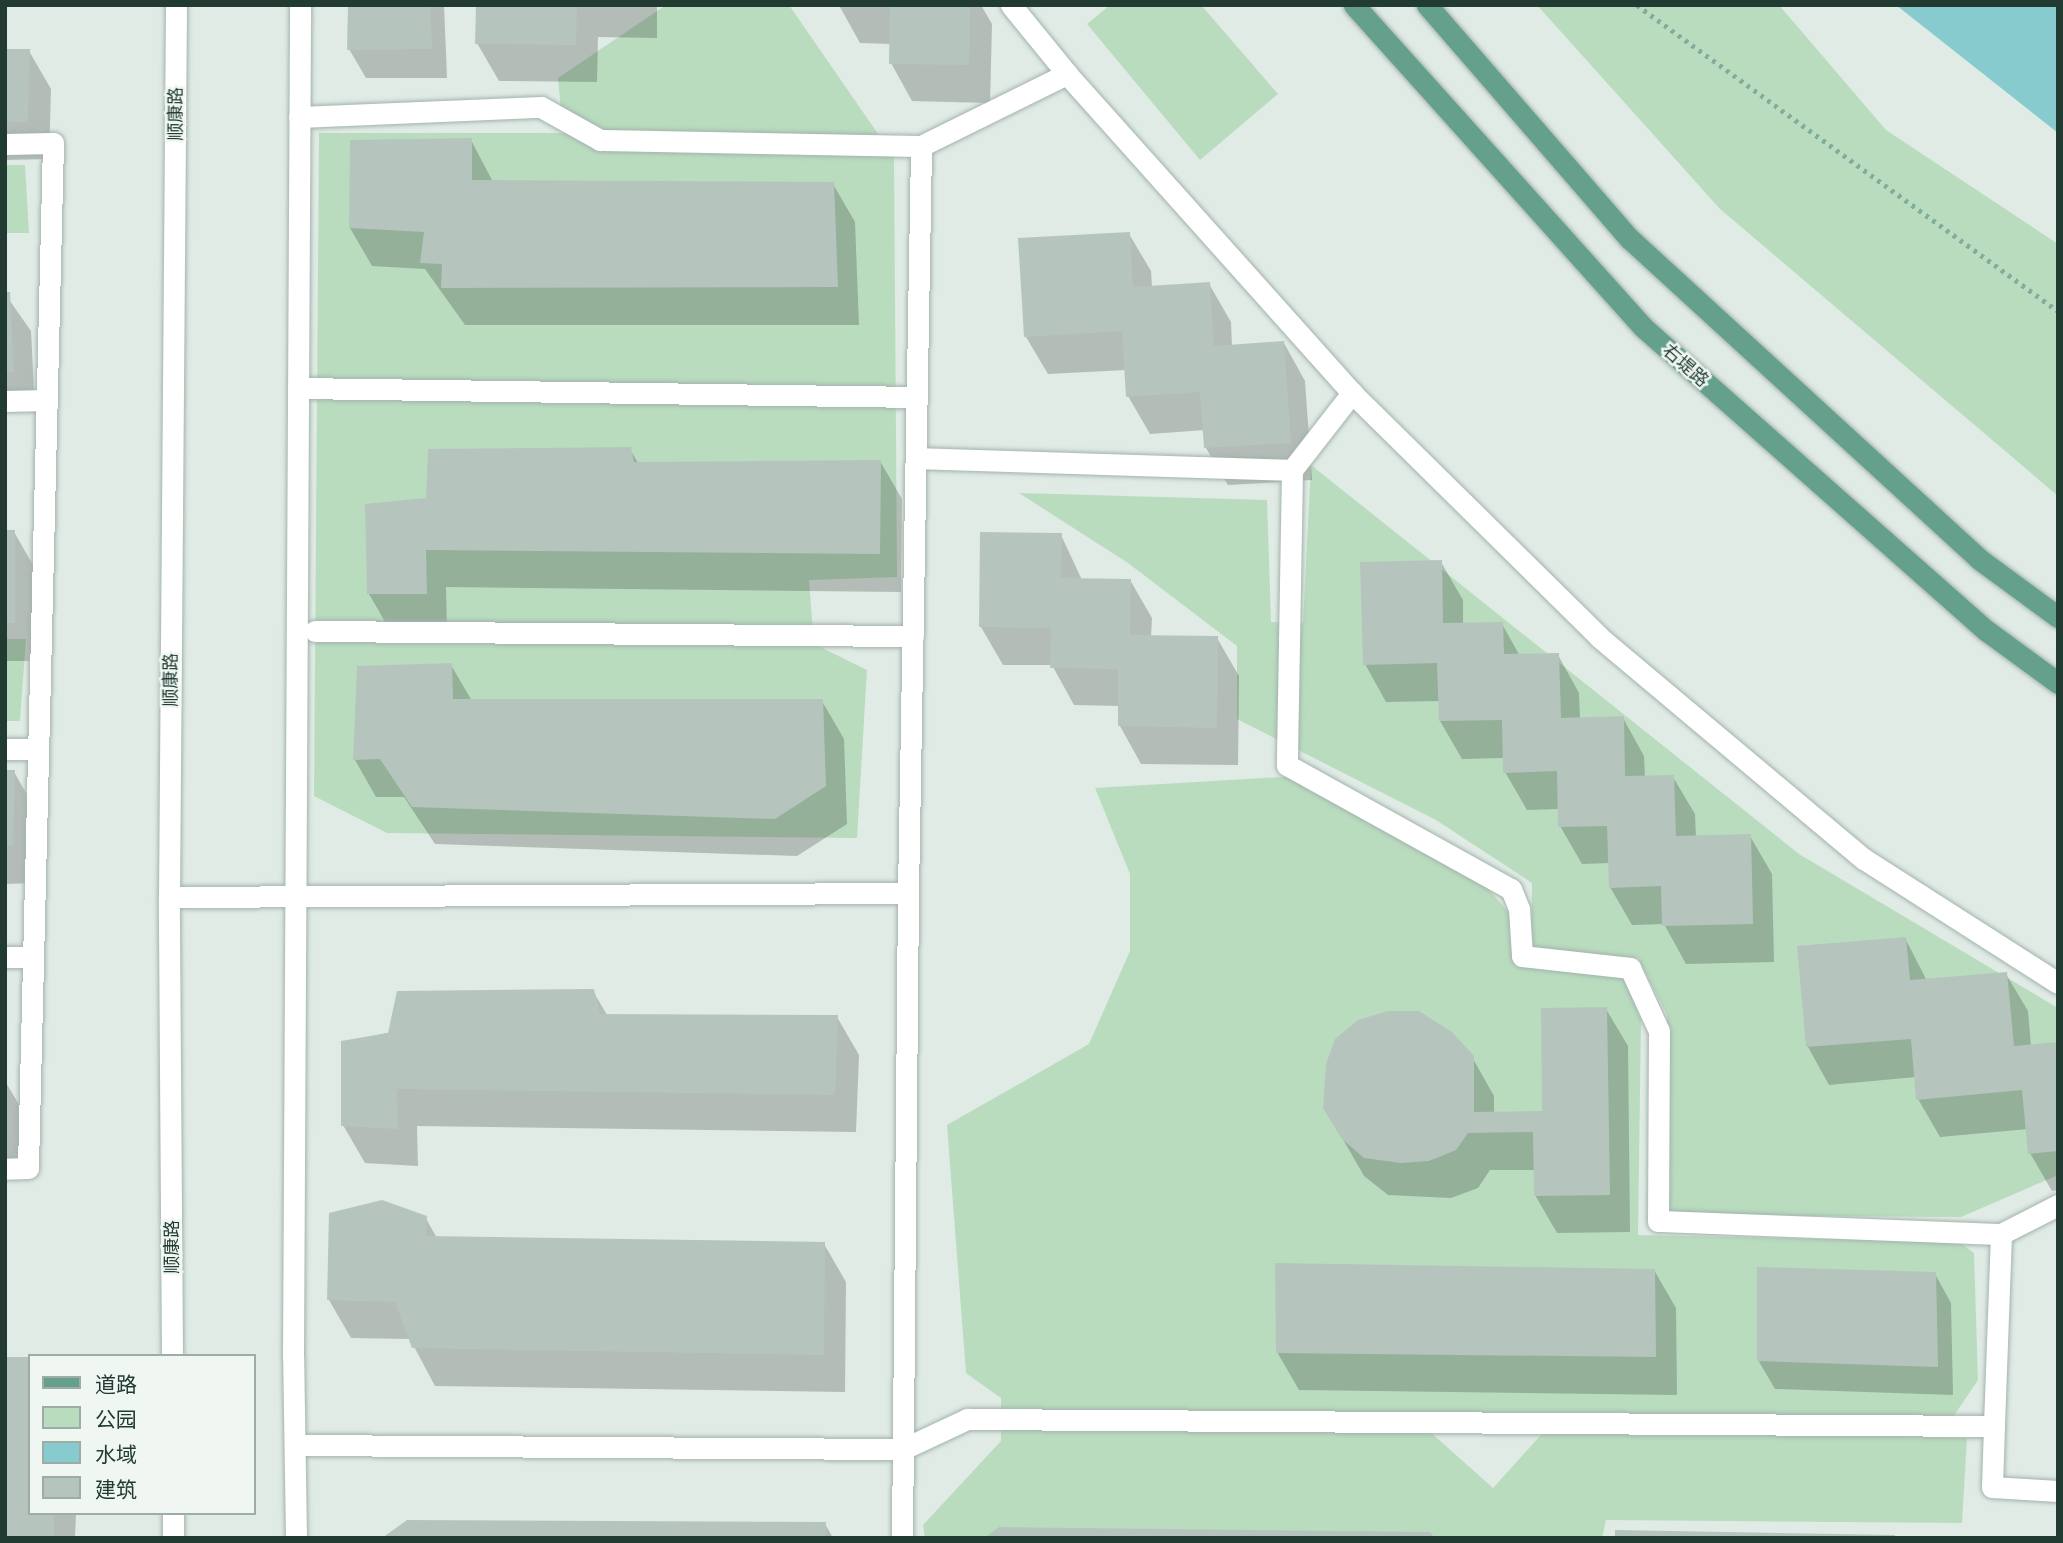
<!DOCTYPE html>
<html>
<head>
<meta charset="utf-8">
<style>
  body { margin:0 }
  #map { position:relative; width:2063px; height:1543px; overflow:hidden; background:#e0ebe5; font-family:"Open Sans","Noto Sans SC",sans-serif }
  div>[style] { position:absolute }
  [style*='--x'] { left:calc(var(--x)*1px); top:calc(var(--y)*1px); width:calc(var(--w)*1px); rotate:calc(var(--a)*1deg) }
  .green>* { inset:0; background:#b9dcbf }
  .water>* { inset:0; background:#88cbcf }
  .shadow>* { inset:0; background:#0003 }
  .building>* { inset:0; background:#b5c5be }
  .path>* { height:4.5px; margin-top:-2.25px; transform-origin:0; background:repeating-linear-gradient(90deg,#81ae9c 0 3.5px,transparent 0 8.5px) }
  .roads { filter:drop-shadow(0 0 2px #a3b3ac) drop-shadow(0 0 2px #a3b3ac) }
  .minor>* { height:21px; margin:-10.5px; padding:0 10.5px; transform-origin:10.5px; border-radius:10.5px; background:#fff }
  .major>* { height:21px; margin:-10.5px; padding:0 10.5px; transform-origin:10.5px; border-radius:10.5px; background:#65a08c }
  span { translate:-50% -50%; white-space:nowrap; text-align:center; line-height:1.15; -webkit-text-stroke:5px #f0f7f3; paint-order:stroke }
  .street-label { font-size:18px; color:#213b32 }
  .frame { position:absolute; inset:0; border:7px solid #213b32; pointer-events:none }
  .legend { position:absolute; left:28px; top:1354px; width:228px; height:161px; box-sizing:border-box; background:#f0f7f3; border:2px solid #9daca6; margin:0; padding:9px 12px; list-style:none; font-size:21px; color:#213b32 }
  .legend li { display:flex; align-items:center; gap:14px; height:35px }
  .legend b { width:35px; border:2px solid #9daca6 }
</style>
</head>
<body>
<div id="map">
  <div class="green">
    <div style="clip-path:polygon(666px 5px,789px 5px,894px 157px,897px 577px,809px 580px,814px 644px,867px 670px,857px 838px,387px 833px,314px 796px,319px 133px,563px 133px,558px 78px)"></div>
    <div style="clip-path:polygon(1110px 5px,1201px 5px,1278px 94px,1200px 160px,1087px 24px)"></div>
    <div style="clip-path:polygon(1537px 5px,1779px 5px,1886px 130px,2058px 244px,2058px 496px,1720px 209px)"></div>
    <div style="clip-path:polygon(5px 165px,25px 165px,29px 233px,5px 233px)"></div>
    <div style="clip-path:polygon(1311px 465px,1799px 854px,2058px 1008px,2058px 1175px,1961px 1217px,1665px 1215px,1667px 1015px,1638px 958px,1531px 951px,1532px 883px,1436px 820px,1237px 719px,1237px 646px,1128px 563px,1019px 493px,1267px 500px,1271px 622px,1303px 623px)"></div>
    <div style="clip-path:polygon(5px 639px,26px 639px,20px 721px,5px 721px)"></div>
    <div style="clip-path:polygon(1299px 776px,1475px 874px,1517px 922px,1515px 966px,1622px 973px,1641px 1020px,1638px 1235px,1959px 1242px,1974px 1253px,1978px 1380px,1953px 1417px,1410px 1414px,1493px 1488px,1549px 1426px,1967px 1438px,1962px 1523px,1606px 1520px,1602px 1538px,925px 1538px,923px 1525px,1001px 1441px,1001px 1398px,966px 1373px,947px 1125px,1089px 1044px,1130px 951px,1130px 874px,1095px 788px)"></div>
  </div>
  <div class="water">
    <div style="clip-path:polygon(1896px 5px,2058px 5px,2058px 133px)"></div>
  </div>
  <div class="shadow">
    <div style="clip-path:polygon(350px 5px,444px 5px,447px 78px,366px 78px,349px 49px)"></div>
    <div style="clip-path:polygon(478px 5px,657px 5px,657px 38px,598px 37px,597px 82px,499px 81px,477px 43px)"></div>
    <div style="clip-path:polygon(981px 5px,992px 24px,990px 103px,912px 101px,891px 63px,891px 44px,860px 43px,840px 7px,810px 5px)"></div>
    <div style="clip-path:polygon(5px 51px,29px 51px,51px 89px,49px 159px,5px 160px)"></div>
    <div style="clip-path:polygon(471px 140px,493px 182px,833px 184px,855px 222px,859px 325px,465px 325px,425px 269px,372px 266px,350px 228px)"></div>
    <div style="clip-path:polygon(1129px 234px,1151px 271px,1152px 288px,1209px 284px,1231px 322px,1232px 347px,1284px 343px,1305px 381px,1312px 480px,1228px 485px,1206px 448px,1205px 430px,1150px 434px,1128px 396px,1126px 370px,1048px 374px,1026px 337px)"></div>
    <div style="clip-path:polygon(5px 294px,31px 331px,35px 410px,5px 410px)"></div>
    <div style="clip-path:polygon(630px 449px,638px 463px,880px 461px,902px 499px,901px 592px,446px 587px,447px 631px,391px 632px,369px 594px,427px 499px)"></div>
    <div style="clip-path:polygon(5px 531px,14px 532px,36px 570px,36px 661px,5px 661px)"></div>
    <div style="clip-path:polygon(1061px 535px,1082px 580px,1130px 580px,1152px 618px,1151px 637px,1217px 638px,1239px 676px,1238px 765px,1141px 764px,1120px 726px,1120px 706px,1074px 705px,1052px 665px,1003px 665px,981px 627px)"></div>
    <div style="clip-path:polygon(1441px 562px,1463px 600px,1463px 625px,1502px 624px,1520px 656px,1558px 655px,1579px 693px,1580px 719px,1623px 718px,1644px 756px,1645px 777px,1673px 777px,1695px 814px,1696px 838px,1750px 836px,1772px 874px,1774px 962px,1686px 964px,1664px 924px,1632px 925px,1610px 887px,1610px 863px,1582px 864px,1560px 826px,1559px 809px,1527px 810px,1505px 772px,1505px 758px,1462px 759px,1440px 721px,1440px 701px,1386px 702px,1365px 664px)"></div>
    <div style="clip-path:polygon(451px 665px,472px 701px,822px 701px,844px 739px,847px 824px,797px 856px,435px 844px,404px 797px,376px 797px,355px 760px)"></div>
    <div style="clip-path:polygon(5px 772px,14px 772px,36px 810px,34px 883px,5px 884px)"></div>
    <div style="clip-path:polygon(1905px 938px,1927px 981px,2006px 974px,2028px 1011px,2031px 1046px,2058px 1044px,2058px 1190px,2052px 1191px,2030px 1153px,2028px 1129px,1940px 1137px,1918px 1099px,1916px 1077px,1829px 1085px,1808px 1047px,1798px 948px)"></div>
    <div style="clip-path:polygon(593px 991px,607px 1015px,837px 1017px,859px 1055px,856px 1132px,417px 1126px,418px 1166px,365px 1163px,343px 1125px,343px 1042px)"></div>
    <div style="clip-path:polygon(1606px 1009px,1628px 1046px,1630px 1232px,1557px 1233px,1535px 1195px,1535px 1170px,1490px 1170px,1478px 1188px,1451px 1198px,1388px 1195px,1364px 1176px,1325px 1108px,1472px 1057px,1494px 1096px,1494px 1113px,1544px 1113px)"></div>
    <div style="clip-path:polygon(5px 1081px,24px 1113px,22px 1179px,5px 1179px)"></div>
    <div style="clip-path:polygon(425px 1217px,437px 1238px,824px 1244px,846px 1282px,845px 1392px,435px 1386px,410px 1339px,351px 1338px,329px 1300px)"></div>
    <div style="clip-path:polygon(1654px 1270px,1676px 1308px,1677px 1395px,1299px 1390px,1277px 1352px)"></div>
    <div style="clip-path:polygon(1935px 1274px,1951px 1303px,1953px 1395px,1775px 1389px,1758px 1360px)"></div>
    <div style="clip-path:polygon(30px 1513px,76px 1513px,75px 1538px,5px 1538px)"></div>
    <div style="clip-path:polygon(825px 1524px,833px 1538px,385px 1538px)"></div>
  </div>
  <div class="building">
    <div style="clip-path:polygon(348px 5px,430px 5px,432px 49px,347px 50px)"></div>
    <div style="clip-path:polygon(476px 5px,577px 5px,576px 45px,475px 44px)"></div>
    <div style="clip-path:polygon(890px 5px,970px 5px,969px 65px,889px 64px)"></div>
    <div style="clip-path:polygon(5px 49px,30px 49px,28px 122px,5px 122px)"></div>
    <div style="clip-path:polygon(472px 138px,472px 180px,834px 182px,838px 287px,441px 288px,442px 264px,420px 263px,424px 232px,349px 228px,350px 140px)"></div>
    <div style="clip-path:polygon(1130px 232px,1133px 287px,1210px 282px,1214px 346px,1284px 341px,1291px 443px,1204px 448px,1200px 392px,1126px 397px,1122px 331px,1024px 337px,1018px 238px)"></div>
    <div style="clip-path:polygon(5px 292px,10px 292px,14px 372px,5px 372px)"></div>
    <div style="clip-path:polygon(631px 447px,634px 462px,881px 460px,880px 554px,426px 550px,427px 594px,367px 594px,365px 504px,426px 498px,428px 449px)"></div>
    <div style="clip-path:polygon(5px 530px,15px 530px,15px 623px,5px 623px)"></div>
    <div style="clip-path:polygon(980px 532px,1062px 533px,1061px 578px,1131px 579px,1130px 635px,1218px 636px,1217px 728px,1118px 726px,1118px 669px,1050px 668px,1051px 628px,979px 627px)"></div>
    <div style="clip-path:polygon(1442px 560px,1443px 623px,1503px 622px,1504px 654px,1559px 653px,1561px 718px,1624px 716px,1625px 776px,1674px 775px,1676px 836px,1751px 834px,1753px 924px,1662px 926px,1661px 886px,1609px 888px,1607px 826px,1558px 827px,1557px 771px,1503px 773px,1502px 720px,1439px 721px,1437px 663px,1363px 665px,1360px 562px)"></div>
    <div style="clip-path:polygon(452px 663px,453px 699px,823px 699px,826px 786px,775px 819px,412px 807px,380px 759px,353px 760px,357px 666px)"></div>
    <div style="clip-path:polygon(5px 770px,15px 770px,13px 845px,5px 846px)"></div>
    <div style="clip-path:polygon(1906px 937px,1910px 980px,2007px 972px,2014px 1046px,2058px 1042px,2058px 1151px,2028px 1154px,2022px 1090px,1916px 1100px,1911px 1039px,1806px 1047px,1797px 946px)"></div>
    <div style="clip-path:polygon(594px 989px,600px 1014px,838px 1015px,835px 1095px,397px 1089px,398px 1129px,341px 1126px,341px 1041px,388px 1033px,397px 991px)"></div>
    <div style="clip-path:polygon(1607px 1007px,1610px 1195px,1534px 1196px,1533px 1132px,1468px 1133px,1456px 1150px,1429px 1161px,1401px 1163px,1364px 1158px,1341px 1138px,1323px 1108px,1326px 1064px,1335px 1039px,1358px 1020px,1388px 1011px,1419px 1011px,1452px 1032px,1474px 1056px,1474px 1112px,1542px 1111px,1541px 1008px)"></div>
    <div style="clip-path:polygon(382px 1200px,427px 1216px,426px 1236px,825px 1242px,824px 1355px,412px 1348px,395px 1302px,327px 1300px,329px 1213px)"></div>
    <div style="clip-path:polygon(1275px 1263px,1655px 1269px,1656px 1357px,1276px 1353px)"></div>
    <div style="clip-path:polygon(1757px 1267px,1936px 1272px,1938px 1367px,1757px 1361px)"></div>
    <div style="clip-path:polygon(5px 1357px,30px 1357px,30px 1513px,54px 1513px,54px 1538px,5px 1538px)"></div>
    <div style="clip-path:polygon(407px 1520px,826px 1522px,826px 1538px,382px 1538px)"></div>
    <div style="clip-path:polygon(999px 1527px,1430px 1532px,1435px 1538px,984px 1538px)"></div>
    <div style="clip-path:polygon(1615px 1530px,1895px 1535px,1895px 1538px,1615px 1538px)"></div>
  </div>
  <div class="path">
    <div style="--x:1637;--y:5;--w:520;--a:36.01"></div>
  </div>
  <div class="roads">
    <div class="minor">
      <div style="--x:1011;--y:5;--w:89;--a:50.9"></div>
      <div style="--x:299;--y:117;--w:242;--a:-2.4"></div>
      <div style="--x:541;--y:107;--w:68;--a:29.2"></div>
      <div style="--x:600;--y:140;--w:321;--a:1.1"></div>
      <div style="--x:5;--y:144;--w:48;--a:-1.2"></div>
      <div style="--x:53;--y:143;--w:1025;--a:91.4"></div>
      <div style="--x:28;--y:1168;--w:23;--a:178"></div>
      <div style="--x:298;--y:388;--w:618;--a:0.83"></div>
      <div style="--x:5;--y:401;--w:42;--a:-1.4"></div>
      <div style="--x:916;--y:458;--w:376;--a:1.8"></div>
      <div style="--x:1292;--y:470;--w:98;--a:-52.1"></div>
      <div style="--x:1292;--y:470;--w:295;--a:91"></div>
      <div style="--x:1287;--y:765;--w:256;--a:29"></div>
      <div style="--x:1511;--y:889;--w:22;--a:68"></div>
      <div style="--x:1519;--y:909;--w:47;--a:86.3"></div>
      <div style="--x:1522;--y:956;--w:109;--a:6.3"></div>
      <div style="--x:1630;--y:968;--w:69;--a:65.3"></div>
      <div style="--x:1659;--y:1031;--w:190;--a:90.3"></div>
      <div style="--x:1658;--y:1221;--w:343;--a:2.2"></div>
      <div style="--x:2001;--y:1234;--w:192;--a:92.1"></div>
      <div style="--x:315;--y:631;--w:598;--a:0.48"></div>
      <div style="--x:5;--y:749;--w:33;--a:0"></div>
      <div style="--x:908;--y:893;--w:747;--a:-89"></div>
      <div style="--x:921;--y:146;--w:163;--a:-26.3"></div>
      <div style="--x:1067;--y:74;--w:428;--a:48.2"></div>
      <div style="--x:1352;--y:393;--w:347;--a:44.6"></div>
      <div style="--x:1599;--y:637;--w:346;--a:40"></div>
      <div style="--x:1864;--y:859;--w:230;--a:32.6"></div>
      <div style="--x:169;--y:897;--w:739;--a:-0.31"></div>
      <div style="--x:908;--y:893;--w:645;--a:90.53"></div>
      <div style="--x:5;--y:957;--w:28;--a:0"></div>
      <div style="--x:2001;--y:1234;--w:64;--a:-27"></div>
      <div style="--x:172;--y:1356;--w:459;--a:-90.4"></div>
      <div style="--x:169;--y:897;--w:892;--a:-89.55"></div>
      <div style="--x:295;--y:1445;--w:608;--a:0.38"></div>
      <div style="--x:903;--y:1449;--w:71;--a:-25.1"></div>
      <div style="--x:967;--y:1419;--w:1027;--a:0.39"></div>
      <div style="--x:1994;--y:1426;--w:61;--a:91.9"></div>
      <div style="--x:1992;--y:1487;--w:66;--a:3.5"></div>
      <div style="--x:173;--y:1513;--w:25;--a:90"></div>
      <div style="--x:296;--y:1538;--w:181;--a:-90.9"></div>
      <div style="--x:293;--y:1357;--w:1352;--a:-89.7"></div>
    </div>
    <div class="major">
      <div style="--x:1354;--y:5;--w:434;--a:48.1"></div>
      <div style="--x:1644;--y:328;--w:458;--a:41.5"></div>
      <div style="--x:1987;--y:631;--w:88;--a:36.2"></div>
      <div style="--x:1427;--y:5;--w:310;--a:49.1"></div>
      <div style="--x:1630;--y:239;--w:473;--a:42.5"></div>
      <div style="--x:1979;--y:559;--w:98;--a:36.3"></div>
    </div>
  </div>
  <div class="street-label">
    <span style="left:175px;top:114px;rotate:-90deg">顺康路</span>
    <span style="left:1686px;top:365px;rotate:41deg">右堤路</span>
    <span style="left:170px;top:680px;rotate:-90deg">顺康路</span>
    <span style="left:171px;top:1247px;rotate:-90deg">顺康路</span>
  </div>
  <div class="frame"></div>
  <ul class="legend">
  <li><b style="height:9px;background:#65a08c"></b>道路</li>
  <li><b style="height:19px;background:#b9dcbf"></b>公园</li>
  <li><b style="height:19px;background:#88cbcf"></b>水域</li>
  <li><b style="height:19px;background:#b5c5be"></b>建筑</li>
  </ul>
</div>
</body>
</html>
